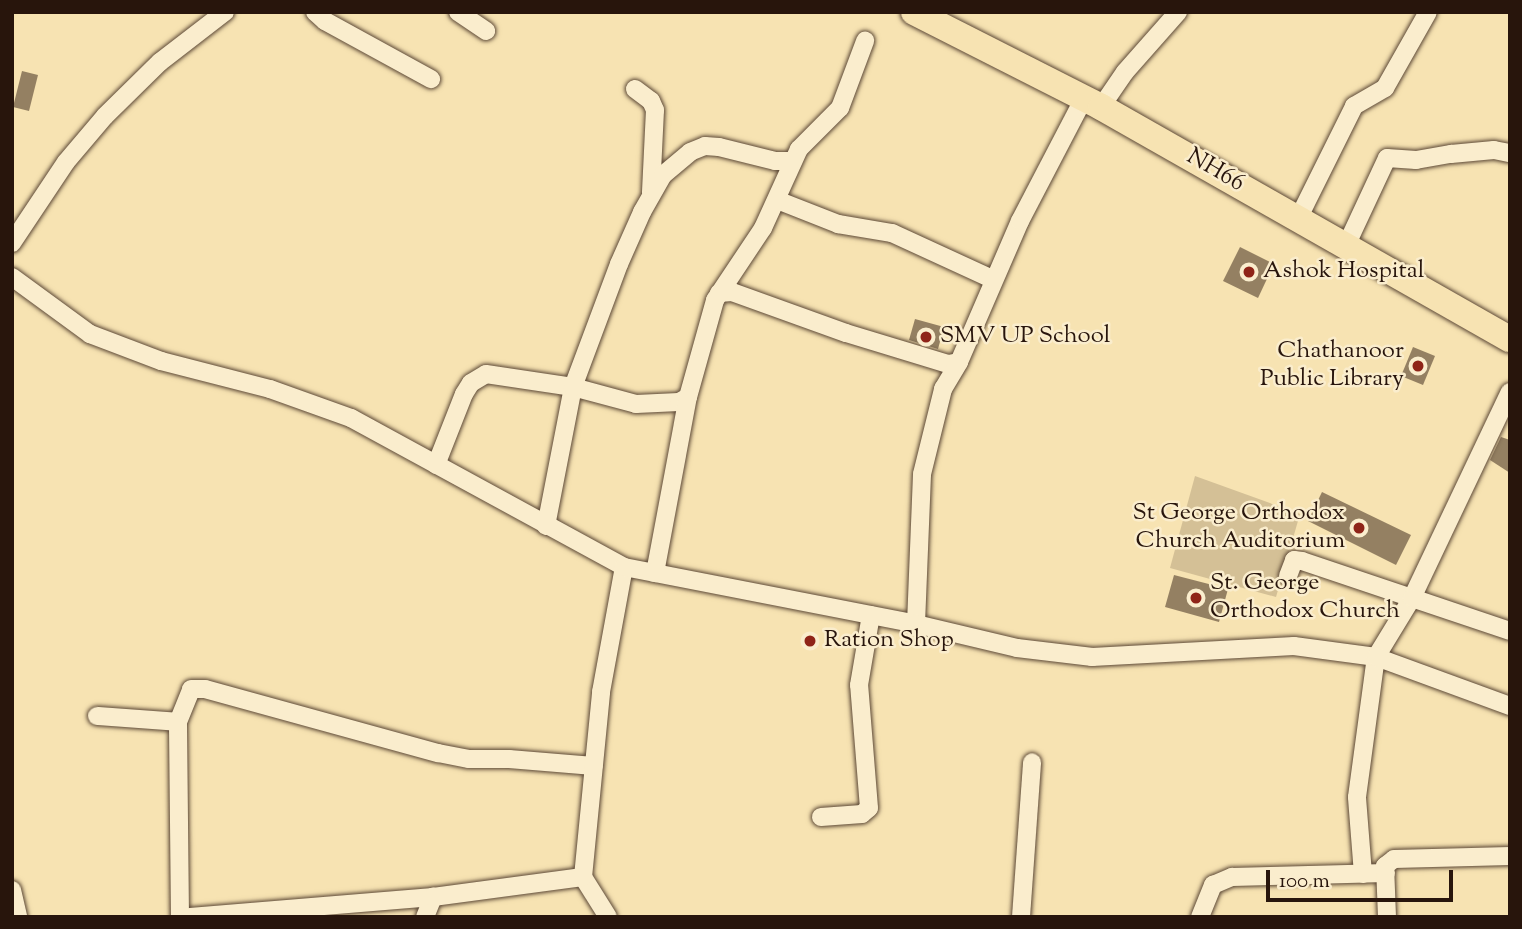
<!DOCTYPE html>
<html>
<head>
<meta charset="utf-8">
<style>
  body { margin:0 }
  #map { position:relative; width:1522px; height:929px; overflow:hidden; background:#f7e3b2; font-family:"Sorts Mill Goudy",serif }
  div>[style] { position:absolute }
  [style*='--x'] { left:calc(var(--x)*1px); top:calc(var(--y)*1px); width:calc(var(--w)*1px); rotate:calc(var(--a)*1deg) }
  .green>* { inset:0; background:#d4c096 }
  .building>* { inset:0; background:#948062 }
  .roads { filter:drop-shadow(0 0 2px #5c4836) drop-shadow(0 0 2px #5c4836) }
  .minor>* { height:18px; margin:-9px; padding:0 9px; transform-origin:9px; border-radius:9px; background:#faedcd }
  .highway>* { height:26px; margin:-13px; padding:0 13px; transform-origin:13px; border-radius:13px; background:#f7e3b2 }
  .dots>* { width:19px; height:19px; translate:-50% -50%; box-sizing:border-box; border:4px solid #faedcd; border-radius:50% }
  span { translate:-50% -50%; white-space:nowrap; text-align:center; line-height:1.15; -webkit-text-stroke:5px #faedcd; paint-order:stroke }
  .street-label { font-size:24px; color:#28150c }
  .poi-label { font-size:24px; color:#28150c }
  .left { translate:0 -50%; text-align:left }
  .right { translate:-100% -50%; text-align:right }
  .frame { position:absolute; inset:0; border:14px solid #28150c; pointer-events:none }
  .scale { position:absolute; left:1266px; top:870px; width:187px; height:32px; box-sizing:border-box; border:4px solid #28150c; border-top:0; padding-left:9px; font-size:21px; line-height:24px; white-space:nowrap; color:#28150c; -webkit-text-stroke:5px #faedcd; paint-order:stroke }
</style>
</head>
<body>
<div id="map">
  <div class="green">
    <div style="clip-path:polygon(1195px 476px,1300px 514px,1276px 597px,1170px 568px)"></div>
  </div>
  <div class="building">
    <div style="clip-path:polygon(22px 71px,38px 75px,29px 111px,13px 107px)"></div>
    <div style="clip-path:polygon(1240px 247px,1274px 264px,1258px 298px,1223px 281px)"></div>
    <div style="clip-path:polygon(915px 319px,944px 327px,938px 349px,909px 340px)"></div>
    <div style="clip-path:polygon(1413px 347px,1435px 356px,1423px 385px,1401px 376px)"></div>
    <div style="clip-path:polygon(1501px 437px,1510px 440px,1510px 473px,1490px 460px)"></div>
    <div style="clip-path:polygon(1322px 492px,1411px 535px,1396px 565px,1308px 521px)"></div>
    <div style="clip-path:polygon(1174px 575px,1228px 589px,1219px 622px,1165px 607px)"></div>
  </div>
  <div class="roads">
    <div class="minor">
      <div style="--x:315;--y:12;--w:13;--a:42"></div>
      <div style="--x:325;--y:21;--w:121;--a:28.7"></div>
      <div style="--x:458;--y:12;--w:34;--a:34"></div>
      <div style="--x:635;--y:89;--w:20;--a:37"></div>
      <div style="--x:651;--y:101;--w:10;--a:66"></div>
      <div style="--x:655;--y:110;--w:83;--a:92.8"></div>
      <div style="--x:1101;--y:107;--w:42;--a:-55.6"></div>
      <div style="--x:1125;--y:72;--w:80;--a:-48.5"></div>
      <div style="--x:777;--y:200;--w:66;--a:21.5"></div>
      <div style="--x:838;--y:224;--w:55;--a:9.5"></div>
      <div style="--x:892;--y:233;--w:112;--a:24.7"></div>
      <div style="--x:1298;--y:219;--w:126;--a:-63.6"></div>
      <div style="--x:1354;--y:106;--w:36;--a:-30"></div>
      <div style="--x:1385;--y:88;--w:87;--a:-60.5"></div>
      <div style="--x:12;--y:243;--w:97;--a:-56.3"></div>
      <div style="--x:66;--y:162;--w:60;--a:-49.7"></div>
      <div style="--x:105;--y:116;--w:77;--a:-44.5"></div>
      <div style="--x:160;--y:62;--w:82;--a:-37.6"></div>
      <div style="--x:1346;--y:246;--w:97;--a:-65"></div>
      <div style="--x:1387;--y:158;--w:29;--a:4"></div>
      <div style="--x:1416;--y:160;--w:36;--a:-10"></div>
      <div style="--x:1451;--y:154;--w:43;--a:-5.3"></div>
      <div style="--x:1494;--y:150;--w:16;--a:11"></div>
      <div style="--x:12;--y:277;--w:97;--a:36.2"></div>
      <div style="--x:90;--y:334;--w:76;--a:20.8"></div>
      <div style="--x:161;--y:361;--w:113;--a:14.4"></div>
      <div style="--x:270;--y:389;--w:86;--a:19.7"></div>
      <div style="--x:351;--y:418;--w:311;--a:28.6"></div>
      <div style="--x:719;--y:293;--w:13;--a:-4"></div>
      <div style="--x:732;--y:292;--w:121;--a:19.8"></div>
      <div style="--x:846;--y:333;--w:107;--a:16.9"></div>
      <div style="--x:948;--y:364;--w:11;--a:-10"></div>
      <div style="--x:959;--y:362;--w:154;--a:-66.6"></div>
      <div style="--x:1020;--y:221;--w:139;--a:-62.5"></div>
      <div style="--x:436;--y:465;--w:76;--a:-68.5"></div>
      <div style="--x:464;--y:394;--w:13;--a:-58"></div>
      <div style="--x:471;--y:383;--w:17;--a:-31"></div>
      <div style="--x:486;--y:374;--w:88;--a:8.5"></div>
      <div style="--x:573;--y:387;--w:65;--a:15.1"></div>
      <div style="--x:636;--y:404;--w:43;--a:-2.7"></div>
      <div style="--x:679;--y:402;--w:10;--a:-29"></div>
      <div style="--x:688;--y:397;--w:101;--a:-74.4"></div>
      <div style="--x:715;--y:300;--w:87;--a:-56.3"></div>
      <div style="--x:763;--y:228;--w:87;--a:-65.5"></div>
      <div style="--x:799;--y:149;--w:58;--a:-45"></div>
      <div style="--x:840;--y:108;--w:72;--a:-69.5"></div>
      <div style="--x:546;--y:526;--w:142;--a:-79"></div>
      <div style="--x:573;--y:387;--w:131;--a:-69.5"></div>
      <div style="--x:619;--y:264;--w:57;--a:-66.1"></div>
      <div style="--x:642;--y:212;--w:43;--a:-60.4"></div>
      <div style="--x:663;--y:175;--w:35;--a:-40"></div>
      <div style="--x:690;--y:152;--w:16;--a:-22"></div>
      <div style="--x:705;--y:146;--w:14;--a:4"></div>
      <div style="--x:719;--y:147;--w:58;--a:14"></div>
      <div style="--x:775;--y:161;--w:17;--a:0"></div>
      <div style="--x:655;--y:573;--w:179;--a:-79.4"></div>
      <div style="--x:1288;--y:576;--w:17;--a:-69"></div>
      <div style="--x:1294;--y:560;--w:8;--a:7"></div>
      <div style="--x:1302;--y:561;--w:116;--a:18.6"></div>
      <div style="--x:1412;--y:598;--w:228;--a:-64.6"></div>
      <div style="--x:916;--y:624;--w:150;--a:-87.7"></div>
      <div style="--x:922;--y:474;--w:88;--a:-76.1"></div>
      <div style="--x:943;--y:389;--w:31;--a:-59"></div>
      <div style="--x:97;--y:716;--w:81;--a:4.2"></div>
      <div style="--x:821;--y:817;--w:41;--a:-4.2"></div>
      <div style="--x:862;--y:814;--w:9;--a:-41"></div>
      <div style="--x:869;--y:808;--w:123;--a:-94.6"></div>
      <div style="--x:859;--y:685;--w:71;--a:-80.3"></div>
      <div style="--x:1363;--y:874;--w:77;--a:-94.5"></div>
      <div style="--x:1357;--y:797;--w:141;--a:-82.3"></div>
      <div style="--x:1376;--y:657;--w:69;--a:-58.6"></div>
      <div style="--x:1412;--y:598;--w:103;--a:18.6"></div>
      <div style="--x:583;--y:877;--w:47;--a:58"></div>
      <div style="--x:12;--y:890;--w:28;--a:77"></div>
      <div style="--x:180;--y:917;--w:195;--a:-90.6"></div>
      <div style="--x:178;--y:722;--w:35;--a:-68"></div>
      <div style="--x:191;--y:689;--w:14;--a:0"></div>
      <div style="--x:205;--y:689;--w:242;--a:15.4"></div>
      <div style="--x:438;--y:753;--w:32;--a:11"></div>
      <div style="--x:469;--y:759;--w:40;--a:0"></div>
      <div style="--x:509;--y:759;--w:85;--a:4.7"></div>
      <div style="--x:190;--y:917;--w:244;--a:-4.7"></div>
      <div style="--x:425;--y:917;--w:22;--a:-68"></div>
      <div style="--x:433;--y:897;--w:151;--a:-7.6"></div>
      <div style="--x:583;--y:877;--w:186;--a:-84.4"></div>
      <div style="--x:601;--y:692;--w:127;--a:-79.6"></div>
      <div style="--x:624;--y:567;--w:298;--a:11"></div>
      <div style="--x:916;--y:624;--w:104;--a:13.4"></div>
      <div style="--x:1017;--y:648;--w:76;--a:6.8"></div>
      <div style="--x:1092;--y:657;--w:202;--a:-3.1"></div>
      <div style="--x:1294;--y:646;--w:83;--a:7.6"></div>
      <div style="--x:1376;--y:657;--w:143;--a:20.1"></div>
      <div style="--x:1021;--y:917;--w:155;--a:-85.9"></div>
      <div style="--x:1200;--y:917;--w:35;--a:-68"></div>
      <div style="--x:1213;--y:885;--w:21;--a:-23"></div>
      <div style="--x:1232;--y:877;--w:154;--a:-1.5"></div>
      <div style="--x:1387;--y:917;--w:51;--a:-92.2"></div>
      <div style="--x:1385;--y:866;--w:11;--a:-38"></div>
      <div style="--x:1394;--y:859;--w:116;--a:-1.5"></div>
    </div>
    <div class="highway">
      <div style="--x:914;--y:12;--w:210;--a:26.9"></div>
      <div style="--x:1101;--y:107;--w:470;--a:29.6"></div>
    </div>
  </div>
  <div class="dots">
    <div style="left:1249px;top:272px;background:#8f2418"></div>
    <div style="left:926px;top:337px;background:#8f2418"></div>
    <div style="left:1418px;top:366px;background:#8f2418"></div>
    <div style="left:1359px;top:528px;background:#8f2418"></div>
    <div style="left:1196px;top:598px;background:#8f2418"></div>
    <div style="left:810px;top:641px;background:#8f2418"></div>
  </div>
  <div class="street-label">
    <span style="left:1215px;top:171px;rotate:30deg">NH66</span>
  </div>
  <div class="poi-label">
    <span class="left" style="left:1263px;top:272px">Ashok Hospital</span>
    <span class="left" style="left:940px;top:337px">SMV UP School</span>
    <span class="right" style="left:1404px;top:366px">Chathanoor<br>Public Library</span>
    <span class="right" style="left:1345px;top:528px">St George Orthodox<br>Church Auditorium</span>
    <span class="left" style="left:1210px;top:598px">St. George<br>Orthodox Church</span>
    <span class="left" style="left:824px;top:641px">Ration Shop</span>
  </div>
  <div class="frame"></div>
  <div class="scale">100 m</div>
</div>
</body>
</html>
